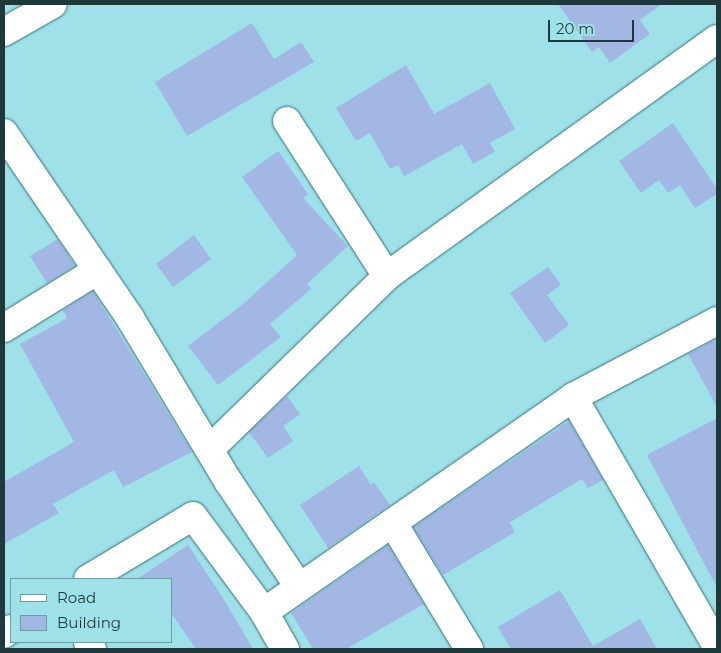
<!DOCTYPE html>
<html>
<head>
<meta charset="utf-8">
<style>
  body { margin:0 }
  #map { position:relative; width:721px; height:653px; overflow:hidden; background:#9fe1e9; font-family:Montserrat,sans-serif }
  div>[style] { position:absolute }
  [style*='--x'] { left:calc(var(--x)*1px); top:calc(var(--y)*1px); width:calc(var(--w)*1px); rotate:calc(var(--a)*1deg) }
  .building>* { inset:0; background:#a2b7e3 }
  .roads { filter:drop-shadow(0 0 1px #2f7178) drop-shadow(0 0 1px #2f7178) }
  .minor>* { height:28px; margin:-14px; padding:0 14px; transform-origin:14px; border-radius:14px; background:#fff }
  span { translate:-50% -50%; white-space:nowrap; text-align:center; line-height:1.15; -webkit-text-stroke:4px #9fe1e9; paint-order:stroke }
  .frame { position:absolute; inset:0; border:5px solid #1e393c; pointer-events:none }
  .legend { position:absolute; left:10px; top:578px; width:162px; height:65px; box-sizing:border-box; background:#9fe1e9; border:1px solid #6b9ea4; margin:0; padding:6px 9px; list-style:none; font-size:15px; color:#1e393c }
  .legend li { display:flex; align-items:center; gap:10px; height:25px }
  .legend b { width:25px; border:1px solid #6b9ea4 }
  .scale { position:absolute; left:548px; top:20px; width:86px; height:22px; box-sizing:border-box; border:2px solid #1e393c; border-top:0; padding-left:6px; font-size:15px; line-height:18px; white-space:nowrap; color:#1e393c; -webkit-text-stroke:4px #9fe1e9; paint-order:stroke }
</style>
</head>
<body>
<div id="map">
  <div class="building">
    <div style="clip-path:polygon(558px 4px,662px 4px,640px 20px,650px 34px,610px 63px,599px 47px,592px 52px)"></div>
    <div style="clip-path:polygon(252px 23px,274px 59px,301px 42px,314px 62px,187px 136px,155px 82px)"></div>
    <div style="clip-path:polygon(406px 65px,434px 114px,490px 83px,515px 129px,490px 143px,495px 152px,473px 164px,462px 144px,404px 176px,398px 165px,390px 169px,370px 133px,356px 141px,336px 108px)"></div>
    <div style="clip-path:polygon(673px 123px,717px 189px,717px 194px,695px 208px,680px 185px,668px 193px,659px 180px,641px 193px,619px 161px)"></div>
    <div style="clip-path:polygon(278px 151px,308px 194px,303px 198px,348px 246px,307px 284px,311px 289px,270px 324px,281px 337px,218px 385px,188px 346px,243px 304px,297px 255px,242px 177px)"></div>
    <div style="clip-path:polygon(194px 235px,211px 259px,173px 287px,156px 264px)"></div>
    <div style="clip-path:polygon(58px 239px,75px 266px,47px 283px,30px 256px)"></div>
    <div style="clip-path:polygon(548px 267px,561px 285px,547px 295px,569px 325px,545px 343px,510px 293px)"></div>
    <div style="clip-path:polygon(93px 291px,192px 452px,123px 487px,114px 470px,53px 504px,59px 513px,4px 544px,4px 482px,74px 442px,20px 344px,67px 318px,63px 310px)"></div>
    <div style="clip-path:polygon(717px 339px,717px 407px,688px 354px)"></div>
    <div style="clip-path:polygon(287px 396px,300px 414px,283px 426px,293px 441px,268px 458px,249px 432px)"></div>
    <div style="clip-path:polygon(717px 418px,717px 588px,647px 455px)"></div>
    <div style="clip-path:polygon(569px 421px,603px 480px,588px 488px,582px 479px,510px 522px,515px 532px,443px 575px,413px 527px)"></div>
    <div style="clip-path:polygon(359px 466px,371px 485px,374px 482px,390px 505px,328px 548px,300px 505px)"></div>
    <div style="clip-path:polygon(188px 545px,223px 598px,253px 649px,196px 649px,171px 613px,171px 579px,137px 579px)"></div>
    <div style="clip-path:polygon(388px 545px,424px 604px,346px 649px,313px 649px,291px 613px)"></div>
    <div style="clip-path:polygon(560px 590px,593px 646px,640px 619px,657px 649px,511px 649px,498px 627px)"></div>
  </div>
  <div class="roads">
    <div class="minor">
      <div style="--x:4;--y:32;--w:56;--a:-29.7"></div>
      <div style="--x:287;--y:121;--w:184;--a:57.2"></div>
      <div style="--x:4;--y:133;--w:224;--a:55.7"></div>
      <div style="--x:130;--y:318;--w:190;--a:59"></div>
      <div style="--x:228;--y:481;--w:128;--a:56.2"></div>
      <div style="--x:4;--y:328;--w:110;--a:-31.7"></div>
      <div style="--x:573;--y:397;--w:288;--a:60"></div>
      <div style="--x:210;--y:449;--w:248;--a:-44.3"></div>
      <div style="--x:387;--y:276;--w:406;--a:-35.7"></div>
      <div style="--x:394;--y:525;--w:145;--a:58.8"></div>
      <div style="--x:88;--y:579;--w:122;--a:-31"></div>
      <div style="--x:193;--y:516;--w:119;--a:53.5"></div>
      <div style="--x:264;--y:612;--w:43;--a:60.4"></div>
      <div style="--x:264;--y:612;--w:376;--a:-34.8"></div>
      <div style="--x:573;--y:397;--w:163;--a:-27.8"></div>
      <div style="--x:4;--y:634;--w:9;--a:-36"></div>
      <div style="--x:88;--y:642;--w:8;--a:60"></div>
    </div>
  </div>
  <div class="frame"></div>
  <ul class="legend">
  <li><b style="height:6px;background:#fff"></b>Road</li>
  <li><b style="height:14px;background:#a2b7e3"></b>Building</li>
  </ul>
  <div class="scale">20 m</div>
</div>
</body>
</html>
